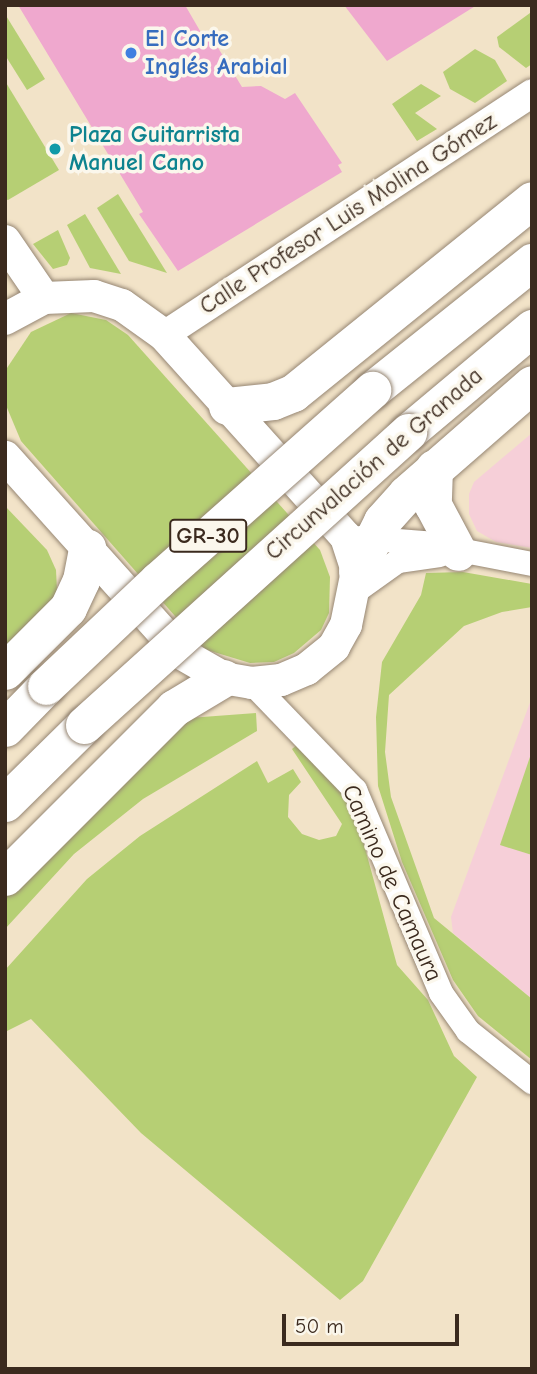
<!DOCTYPE html>
<html>
<head>
<meta charset="utf-8">
<style>
  body { margin:0 }
  #map { position:relative; width:537px; height:1374px; overflow:hidden; background:#f2e3c8; font-family:"Comic Neue",sans-serif }
  div>[style] { position:absolute }
  [style*='--x'] { left:calc(var(--x)*1px); top:calc(var(--y)*1px); width:calc(var(--w)*1px); rotate:calc(var(--a)*1deg) }
  .built>* { inset:0; background:#f6cfd8 }
  .green>* { inset:0; background:#b6cf74 }
  .building>* { inset:0; background:#efa8ce }
  .roads { filter:drop-shadow(0 0 2px #968673) drop-shadow(0 0 2px #968673) }
  .tertiary>* { height:24px; margin:-12px; padding:0 12px; transform-origin:12px; border-radius:12px; background:#fff }
  .secondary>* { height:28px; margin:-14px; padding:0 14px; transform-origin:14px; border-radius:14px; background:#fff }
  .primary>* { height:32px; margin:-16px; padding:0 16px; transform-origin:16px; border-radius:16px; background:#fff }
  .motorway>* { height:37px; margin:-18.5px; padding:0 18.5px; transform-origin:18.5px; border-radius:18.5px; background:#fff }
  .bridges { filter:drop-shadow(0 0 2px #968673) drop-shadow(0 0 2px #968673) }
  .motorway-bridge>* { height:37px; margin:-18.5px; padding:0 18.5px; transform-origin:18.5px; border-radius:18.5px; background:#fff }
  .dots>* { width:19px; height:19px; translate:-50% -50%; box-sizing:border-box; border:4px solid #fbf7ec; border-radius:50% }
  span { translate:-50% -50%; white-space:nowrap; text-align:center; line-height:1.15; -webkit-text-stroke:7px #fbf7ec; paint-order:stroke }
  .shield-label span { padding:2px 5px; background:#fbf7ec; border:2px solid; border-radius:5px; -webkit-text-stroke-width:0 }
  .shield-label { font-size:23px; color:#3b2a1e; font-weight:700 }
  .shop-label { font-size:24px; color:#366cbe; font-weight:700 }
  .left { translate:0 -50%; text-align:left }
  .culture-label { font-size:24px; color:#0d838f; font-weight:700 }
  .street-label { font-size:24px; color:#3b2a1e }
  .frame { position:absolute; inset:0; border:7px solid #3b2a1e; pointer-events:none }
  .scale { position:absolute; left:282px; top:1314px; width:177px; height:32px; box-sizing:border-box; border:4px solid #3b2a1e; border-top:0; padding-left:9px; font-size:21px; line-height:24px; white-space:nowrap; color:#3b2a1e; -webkit-text-stroke:5px #fbf7ec; paint-order:stroke }
</style>
</head>
<body>
<div id="map">
  <div class="built">
    <div style="clip-path:polygon(532px 433px,532px 548px,496px 542px,477px 531px,469px 514px,469px 494px,474px 482px)"></div>
    <div style="clip-path:polygon(532px 697px,532px 999px,453px 933px,451px 917px)"></div>
  </div>
  <div class="green">
    <div style="clip-path:polygon(530px 13px,532px 64px,526px 68px,499px 47px,497px 37px)"></div>
    <div style="clip-path:polygon(5px 14px,45px 79px,27px 90px,5px 55px)"></div>
    <div style="clip-path:polygon(475px 49px,495px 60px,507px 81px,475px 103px,450px 89px,443px 72px)"></div>
    <div style="clip-path:polygon(5px 81px,59px 170px,8px 200px,5px 199px)"></div>
    <div style="clip-path:polygon(421px 84px,441px 96px,415px 113px,437px 129px,417px 141px,392px 104px)"></div>
    <div style="clip-path:polygon(118px 194px,167px 273px,129px 261px,97px 208px)"></div>
    <div style="clip-path:polygon(85px 214px,121px 274px,90px 268px,67px 225px)"></div>
    <div style="clip-path:polygon(58px 230px,70px 258px,67px 265px,53px 269px,33px 244px)"></div>
    <div style="clip-path:polygon(71px 313px,106px 320px,128px 335px,320px 550px,330px 577px,329px 613px,321px 630px,294px 653px,274px 662px,250px 663px,204px 649px,21px 441px,5px 403px,5px 371px,31px 332px)"></div>
    <div style="clip-path:polygon(5px 506px,47px 550px,56px 570px,57px 590px,48px 611px,5px 648px)"></div>
    <div style="clip-path:polygon(463px 572px,532px 584px,532px 607px,502px 612px,464px 626px,389px 695px,385px 752px,391px 797px,434px 918px,532px 999px,532px 1060px,478px 1016px,453px 980px,402px 862px,378px 786px,376px 717px,382px 662px,421px 595px,426px 573px)"></div>
    <div style="clip-path:polygon(256px 713px,257px 731px,143px 799px,74px 854px,5px 929px,5px 898px,168px 734px,189px 718px)"></div>
    <div style="clip-path:polygon(297px 745px,333px 775px,357px 819px,397px 965px,428px 1000px,454px 1056px,477px 1077px,363px 1281px,340px 1300px,141px 1133px,31px 1019px,5px 1032px,5px 970px,87px 879px,140px 836px,257px 761px,268px 783px,293px 769px,301px 782px,289px 795px,288px 817px,302px 834px,319px 840px,336px 836px,342px 824px,292px 749px)"></div>
    <div style="clip-path:polygon(532px 751px,532px 855px,500px 845px)"></div>
  </div>
  <div class="building">
    <div style="clip-path:polygon(18px 5px,185px 5px,203px 36px,209px 33px,242px 87px,261px 86px,285px 99px,295px 93px,342px 163px,338px 165px,342px 172px,178px 271px,139px 214px,143px 212px)"></div>
    <div style="clip-path:polygon(344px 5px,477px 5px,387px 61px)"></div>
  </div>
  <div class="roads">
    <div class="tertiary">
      <div style="--x:360;--y:538;--w:63;--a:4.5"></div>
      <div style="--x:423;--y:543;--w:111;--a:10.9"></div>
      <div style="--x:356;--y:591;--w:52;--a:-35.5"></div>
      <div style="--x:398;--y:561;--w:42;--a:-8.1"></div>
      <div style="--x:252;--y:683;--w:149;--a:46.1"></div>
      <div style="--x:355;--y:790;--w:220;--a:67"></div>
      <div style="--x:441;--y:993;--w:47;--a:54.6"></div>
      <div style="--x:468;--y:1031;--w:82;--a:38.6"></div>
    </div>
    <div class="secondary">
      <div style="--x:164;--y:335;--w:440;--a:-33.3"></div>
    </div>
    <div class="primary">
      <div style="--x:5;--y:241;--w:69;--a:55.6"></div>
      <div style="--x:5;--y:319;--w:44;--a:-28.3"></div>
      <div style="--x:44;--y:298;--w:50;--a:-2.3"></div>
      <div style="--x:94;--y:296;--w:29;--a:18"></div>
      <div style="--x:122;--y:305;--w:52;--a:35.5"></div>
      <div style="--x:164;--y:335;--w:272;--a:48"></div>
      <div style="--x:346;--y:537;--w:36;--a:72"></div>
      <div style="--x:357;--y:571;--w:55;--a:101.5"></div>
      <div style="--x:346;--y:625;--w:25;--a:119"></div>
      <div style="--x:334;--y:647;--w:35;--a:141"></div>
      <div style="--x:307;--y:669;--w:28;--a:157"></div>
      <div style="--x:281;--y:680;--w:29;--a:174"></div>
      <div style="--x:252;--y:683;--w:28;--a:-170"></div>
      <div style="--x:224;--y:678;--w:48;--a:-150.3"></div>
      <div style="--x:182;--y:654;--w:265;--a:-131.9"></div>
    </div>
    <div class="motorway">
      <div style="--x:372;--y:390;--w:205;--a:-38.7"></div>
      <div style="--x:227;--y:406;--w:46;--a:-6.2"></div>
      <div style="--x:273;--y:401;--w:22;--a:-22"></div>
      <div style="--x:293;--y:393;--w:307;--a:-38.9"></div>
      <div style="--x:408;--y:432;--w:162;--a:-40"></div>
      <div style="--x:434;--y:468;--w:37;--a:92"></div>
      <div style="--x:433;--y:505;--w:53;--a:62"></div>
      <div style="--x:357;--y:571;--w:56;--a:-63.4"></div>
      <div style="--x:382;--y:521;--w:36;--a:-48"></div>
      <div style="--x:406;--y:494;--w:167;--a:-41.1"></div>
      <div style="--x:5;--y:671;--w:89;--a:-45"></div>
      <div style="--x:68;--y:608;--w:31;--a:-65"></div>
      <div style="--x:81;--y:580;--w:33;--a:-79"></div>
      <div style="--x:5;--y:728;--w:59;--a:-45.7"></div>
      <div style="--x:5;--y:803;--w:111;--a:-44.6"></div>
      <div style="--x:5;--y:877;--w:239;--a:-45"></div>
      <div style="--x:174;--y:708;--w:58;--a:-31"></div>
    </div>
  </div>
  <div class="bridges">
    <div class="motorway-bridge">
      <div style="--x:46;--y:686;--w:153;--a:-43.4"></div>
      <div style="--x:157;--y:581;--w:288;--a:-41.6"></div>
      <div style="--x:84;--y:725;--w:437;--a:-42.1"></div>
    </div>
  </div>
  <div class="dots">
    <div style="left:131px;top:53px;background:#3f7fe0"></div>
    <div style="left:55px;top:149px;background:#0f9aa8"></div>
  </div>
  <div class="shield-label">
    <span style="left:208px;top:536px">GR-30</span>
  </div>
  <div class="shop-label">
    <span class="left" style="left:145px;top:53px">El Corte<br>Inglés Arabial</span>
  </div>
  <div class="culture-label">
    <span class="left" style="left:69px;top:149px">Plaza Guitarrista<br>Manuel Cano</span>
  </div>
  <div class="street-label">
    <span style="left:348px;top:214px;rotate:-33deg">Calle Profesor Luis Molina Gómez</span>
    <span style="left:374px;top:464px;rotate:-41deg">Circunvalación de Granada</span>
    <span style="left:392px;top:883px;rotate:66deg">Camino de Camaura</span>
  </div>
  <div class="frame"></div>
  <div class="scale">50 m</div>
</div>
</body>
</html>
